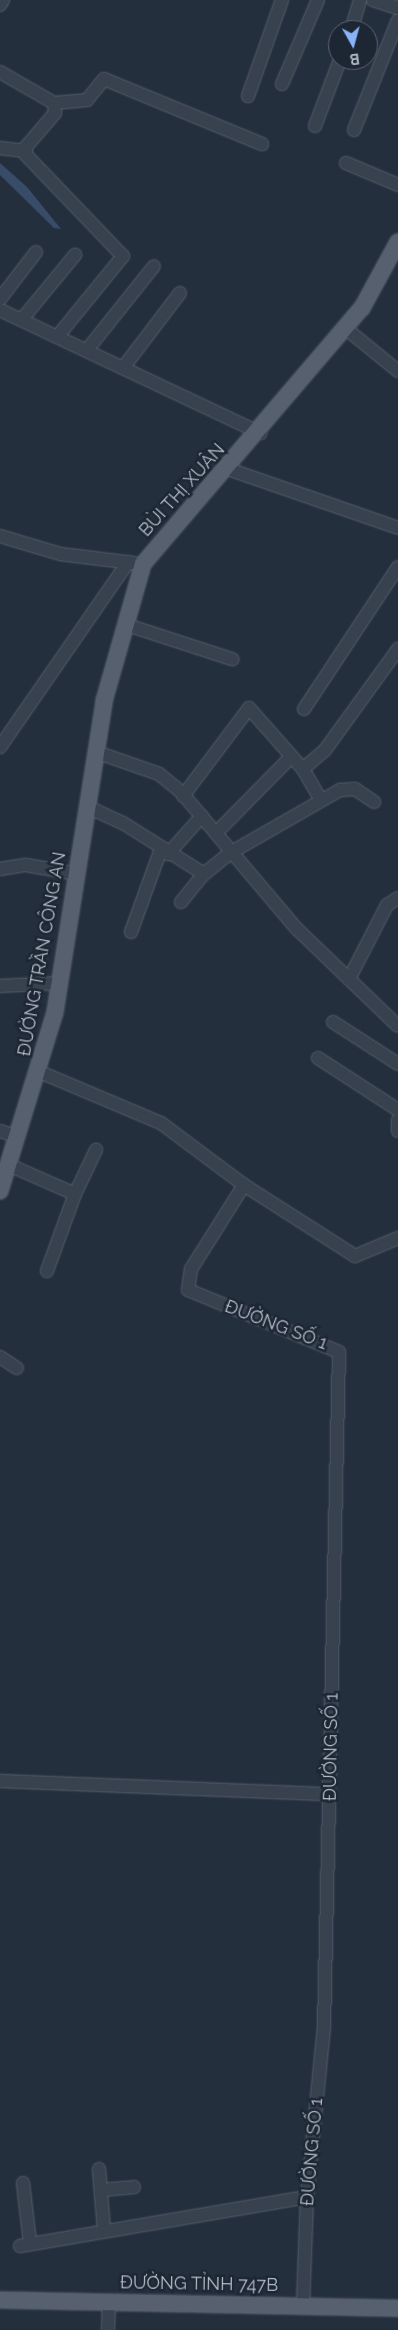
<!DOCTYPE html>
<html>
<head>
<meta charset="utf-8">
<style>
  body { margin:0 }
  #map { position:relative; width:398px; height:2330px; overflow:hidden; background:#242f3e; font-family:Raleway,sans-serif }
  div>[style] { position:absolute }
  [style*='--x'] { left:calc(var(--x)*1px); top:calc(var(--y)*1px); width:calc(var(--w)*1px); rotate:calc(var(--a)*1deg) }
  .water>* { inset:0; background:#394c67 }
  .roads { filter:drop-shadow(0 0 1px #565f6c) drop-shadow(0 0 1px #565f6c) }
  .minor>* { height:12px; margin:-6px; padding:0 6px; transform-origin:6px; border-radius:6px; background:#38414e }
  .major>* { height:16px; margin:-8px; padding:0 8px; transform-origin:8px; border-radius:8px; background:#56606e }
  span { translate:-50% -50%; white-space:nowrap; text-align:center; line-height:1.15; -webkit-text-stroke:5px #1d2633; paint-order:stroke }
  .street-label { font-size:18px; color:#b4bcc9 }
  .north { position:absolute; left:328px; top:20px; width:50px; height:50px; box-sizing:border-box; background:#1d2633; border:1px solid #59626f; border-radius:50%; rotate:173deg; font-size:14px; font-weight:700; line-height:20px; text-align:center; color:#b4bcc9 }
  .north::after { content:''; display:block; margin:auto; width:18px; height:22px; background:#8ab4f8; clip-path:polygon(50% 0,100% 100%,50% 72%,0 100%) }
</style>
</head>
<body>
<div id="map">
  <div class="water">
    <div style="clip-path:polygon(0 163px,27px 187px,61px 229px,54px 228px,0 175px)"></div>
  </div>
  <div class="roads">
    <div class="minor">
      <div style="--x:373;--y:0;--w:26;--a:18"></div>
      <div style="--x:0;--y:5;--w:6;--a:-59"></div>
      <div style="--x:351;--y:30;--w:31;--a:-73"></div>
      <div style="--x:0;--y:72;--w:62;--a:29.9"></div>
      <div style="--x:54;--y:103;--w:33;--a:-5"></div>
      <div style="--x:87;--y:100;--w:27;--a:-51"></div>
      <div style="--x:104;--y:79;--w:171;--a:22.4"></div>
      <div style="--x:282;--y:84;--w:91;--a:-66.8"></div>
      <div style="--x:248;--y:96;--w:102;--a:-70.5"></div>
      <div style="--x:54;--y:103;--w:10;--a:84"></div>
      <div style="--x:55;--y:113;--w:45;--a:130.5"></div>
      <div style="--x:26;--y:147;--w:8;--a:90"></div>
      <div style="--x:26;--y:155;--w:140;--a:46.2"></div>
      <div style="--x:123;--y:256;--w:104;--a:129.2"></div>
      <div style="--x:315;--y:126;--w:71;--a:-69.3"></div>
      <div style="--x:354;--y:130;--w:118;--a:-68.2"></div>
      <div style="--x:0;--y:148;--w:25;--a:7"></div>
      <div style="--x:346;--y:163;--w:56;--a:22.9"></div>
      <div style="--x:0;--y:299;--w:59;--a:-52.5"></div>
      <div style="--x:0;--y:310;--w:288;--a:25.3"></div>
      <div style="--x:23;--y:318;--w:82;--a:-50.5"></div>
      <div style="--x:345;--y:328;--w:68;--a:39.1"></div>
      <div style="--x:87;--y:350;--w:107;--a:-51.4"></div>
      <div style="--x:123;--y:368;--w:94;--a:-52.8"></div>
      <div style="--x:228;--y:469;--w:180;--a:19.1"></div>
      <div style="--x:0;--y:536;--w:63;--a:16.7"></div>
      <div style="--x:60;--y:554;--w:74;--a:7"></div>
      <div style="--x:124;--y:624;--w:114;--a:18"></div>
      <div style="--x:304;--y:709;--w:170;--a:-56.5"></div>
      <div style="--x:0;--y:747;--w:225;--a:-55.3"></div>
      <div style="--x:96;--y:752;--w:67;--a:19.2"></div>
      <div style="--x:159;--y:774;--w:28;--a:39"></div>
      <div style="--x:181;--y:792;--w:178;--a:49.8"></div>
      <div style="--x:296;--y:928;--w:141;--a:43.9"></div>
      <div style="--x:303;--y:769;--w:29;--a:-41"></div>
      <div style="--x:325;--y:750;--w:125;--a:-54.1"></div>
      <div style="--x:183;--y:796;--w:110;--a:-53.1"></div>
      <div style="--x:249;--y:708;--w:81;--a:48.5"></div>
      <div style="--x:303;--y:769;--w:36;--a:60"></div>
      <div style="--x:88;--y:807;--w:38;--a:25"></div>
      <div style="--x:123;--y:823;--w:96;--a:32.2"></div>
      <div style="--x:204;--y:874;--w:33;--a:-39"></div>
      <div style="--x:230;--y:853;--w:127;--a:-29.8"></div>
      <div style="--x:340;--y:790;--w:15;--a:-4"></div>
      <div style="--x:355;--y:789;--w:23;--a:34"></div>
      <div style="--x:217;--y:832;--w:105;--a:-45.4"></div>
      <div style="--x:168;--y:854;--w:51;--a:-48.2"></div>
      <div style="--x:0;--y:869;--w:26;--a:-9"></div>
      <div style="--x:26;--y:865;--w:52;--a:10"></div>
      <div style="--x:181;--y:902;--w:36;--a:-51"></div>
      <div style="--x:131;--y:932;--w:88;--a:-70.1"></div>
      <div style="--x:349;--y:979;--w:83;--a:-62.8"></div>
      <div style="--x:387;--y:905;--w:13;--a:-32"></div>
      <div style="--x:0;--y:986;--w:60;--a:-2.9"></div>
      <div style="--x:333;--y:1022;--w:77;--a:32.9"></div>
      <div style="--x:318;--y:1058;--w:95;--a:33"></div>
      <div style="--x:40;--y:1072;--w:131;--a:22.9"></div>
      <div style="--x:161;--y:1123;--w:104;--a:36.8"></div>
      <div style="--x:244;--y:1185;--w:99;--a:122.2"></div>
      <div style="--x:191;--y:1269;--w:21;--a:98"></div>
      <div style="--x:188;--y:1290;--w:163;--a:22.3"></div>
      <div style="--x:339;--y:1352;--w:675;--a:91.27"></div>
      <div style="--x:324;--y:2027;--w:171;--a:95.7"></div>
      <div style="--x:307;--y:2197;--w:110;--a:92.1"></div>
      <div style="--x:398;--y:1120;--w:11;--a:90"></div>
      <div style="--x:0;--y:1131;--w:19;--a:18"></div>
      <div style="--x:9;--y:1165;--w:72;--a:23.7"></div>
      <div style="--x:75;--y:1194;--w:82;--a:110"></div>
      <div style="--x:244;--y:1185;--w:132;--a:32.6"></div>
      <div style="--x:355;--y:1256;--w:47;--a:-22.7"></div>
      <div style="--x:75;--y:1194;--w:49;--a:-64.5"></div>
      <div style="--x:0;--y:1357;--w:20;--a:33"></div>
      <div style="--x:0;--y:1781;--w:330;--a:2.3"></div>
      <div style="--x:99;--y:2169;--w:61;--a:85.3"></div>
      <div style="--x:23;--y:2183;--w:60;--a:83.3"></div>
      <div style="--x:101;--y:2190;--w:33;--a:-5"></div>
      <div style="--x:20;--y:2246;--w:291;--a:-9.7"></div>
      <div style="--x:108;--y:2330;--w:28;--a:-88"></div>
    </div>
    <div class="major">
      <div style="--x:0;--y:1191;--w:187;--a:-72.9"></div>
      <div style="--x:55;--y:1012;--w:315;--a:-81"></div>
      <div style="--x:104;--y:701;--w:142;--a:-74.1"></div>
      <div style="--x:143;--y:564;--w:337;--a:-49.5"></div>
      <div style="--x:362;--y:308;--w:75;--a:-61.4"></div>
      <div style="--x:0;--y:2300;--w:398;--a:1.2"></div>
    </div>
  </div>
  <div class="street-label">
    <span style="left:182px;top:490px;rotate:-48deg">BÙI THỊ XUÂN</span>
    <span style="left:42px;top:954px;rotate:-80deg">ĐƯỜNG TRẦN CÔNG AN</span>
    <span style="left:276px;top:1325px;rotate:21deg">ĐƯỜNG SỐ 1</span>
    <span style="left:331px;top:1747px;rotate:-89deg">ĐƯỜNG SỐ 1</span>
    <span style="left:312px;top:2152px;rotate:-85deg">ĐƯỜNG SỐ 1</span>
    <span style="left:199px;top:2284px;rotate:1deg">ĐƯỜNG TỈNH 747B</span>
  </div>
  <div class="north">B</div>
</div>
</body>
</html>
